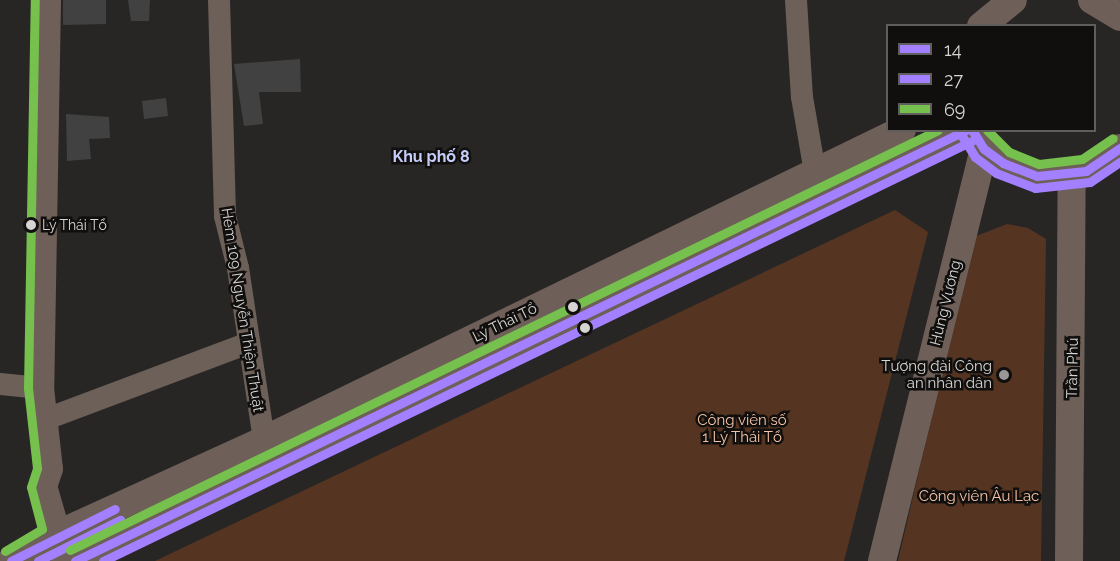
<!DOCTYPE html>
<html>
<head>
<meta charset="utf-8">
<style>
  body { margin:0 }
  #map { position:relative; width:1120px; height:561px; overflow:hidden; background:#282625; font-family:Raleway,sans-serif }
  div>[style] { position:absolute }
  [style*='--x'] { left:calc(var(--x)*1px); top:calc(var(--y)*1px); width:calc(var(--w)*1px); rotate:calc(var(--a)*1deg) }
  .green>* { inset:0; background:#553522 }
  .building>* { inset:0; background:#414141 }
  .minor>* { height:22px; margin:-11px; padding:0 11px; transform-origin:11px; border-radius:11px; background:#6d6058 }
  .major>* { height:28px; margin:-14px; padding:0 14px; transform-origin:14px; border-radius:14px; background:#6e6058 }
  .bus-1>* { height:9px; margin:-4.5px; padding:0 4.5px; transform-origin:4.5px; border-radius:4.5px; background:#a380ff }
  .bus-2>* { height:9px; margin:-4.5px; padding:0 4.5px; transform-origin:4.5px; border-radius:4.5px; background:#a380ff }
  .bus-3>* { height:9px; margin:-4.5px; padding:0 4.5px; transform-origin:4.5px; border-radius:4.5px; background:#76c04d }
  .dots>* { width:16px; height:16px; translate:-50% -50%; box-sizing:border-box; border:3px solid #100f0e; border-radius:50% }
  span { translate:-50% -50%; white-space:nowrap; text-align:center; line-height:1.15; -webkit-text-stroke:5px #100f0e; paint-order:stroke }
  .bus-label { font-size:14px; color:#d7d5d3 }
  .left { translate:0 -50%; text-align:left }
  .street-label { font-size:15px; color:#d7d5d3 }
  .poi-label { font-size:15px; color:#d7d5d3 }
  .right { translate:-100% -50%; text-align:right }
  .park-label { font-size:15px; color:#f5c3a7 }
  .neighbourhood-label { font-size:16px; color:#c5ccf7; font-weight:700 }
  .legend { position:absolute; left:886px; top:24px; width:210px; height:108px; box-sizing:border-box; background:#100f0e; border:2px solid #605e5d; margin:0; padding:8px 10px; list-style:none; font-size:18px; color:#d7d5d3 }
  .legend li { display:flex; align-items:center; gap:12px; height:30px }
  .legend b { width:30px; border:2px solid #605e5d }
</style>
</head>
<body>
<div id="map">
  <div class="green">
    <div style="clip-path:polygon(895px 210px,928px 232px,844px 561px,155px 561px)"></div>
    <div style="clip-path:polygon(1007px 224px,1028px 228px,1046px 239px,1041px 561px,898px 561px,974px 237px)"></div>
  </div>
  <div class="building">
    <div style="clip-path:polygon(63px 0,106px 0,106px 24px,63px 25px)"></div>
    <div style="clip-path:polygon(128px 0,150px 0,149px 21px,131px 21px)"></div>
    <div style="clip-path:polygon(300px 59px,301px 92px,259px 92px,263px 124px,244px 126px,234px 64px)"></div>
    <div style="clip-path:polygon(166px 98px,168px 116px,144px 119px,142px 101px)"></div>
    <div style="clip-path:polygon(66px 114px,109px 117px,110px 138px,89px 139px,91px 159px,67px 161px)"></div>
  </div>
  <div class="minor">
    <div style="--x:219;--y:0;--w:216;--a:88.4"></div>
    <div style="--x:225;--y:216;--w:54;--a:76"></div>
    <div style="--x:238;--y:268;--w:174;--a:81.4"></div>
    <div style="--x:796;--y:0;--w:97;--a:86.5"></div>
    <div style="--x:802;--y:97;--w:76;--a:80.2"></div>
    <div style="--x:815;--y:172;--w:14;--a:65"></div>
    <div style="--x:0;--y:384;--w:40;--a:5.7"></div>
    <div style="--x:41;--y:421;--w:221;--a:-20.6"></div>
  </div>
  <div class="major">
    <div style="--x:47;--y:0;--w:388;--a:91"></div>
    <div style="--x:40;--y:388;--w:81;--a:83.7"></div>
    <div style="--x:49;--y:469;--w:18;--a:109"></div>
    <div style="--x:43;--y:486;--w:69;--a:73.9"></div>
    <div style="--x:1092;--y:0;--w:33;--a:31"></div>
    <div style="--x:981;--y:26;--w:41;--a:-39.1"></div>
    <div style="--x:974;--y:134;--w:18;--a:56"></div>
    <div style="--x:984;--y:149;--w:24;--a:36"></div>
    <div style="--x:1003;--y:163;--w:36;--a:21"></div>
    <div style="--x:1037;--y:176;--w:49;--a:-5.8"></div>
    <div style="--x:1086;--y:171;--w:41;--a:-34.1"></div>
    <div style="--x:11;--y:561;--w:52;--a:-30"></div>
    <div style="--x:56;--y:535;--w:229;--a:-24.5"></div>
    <div style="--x:264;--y:440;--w:709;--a:-25.91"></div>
    <div style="--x:75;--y:561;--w:991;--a:-25.79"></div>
    <div style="--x:882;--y:561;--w:424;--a:-76.1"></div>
    <div style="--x:1069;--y:561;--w:386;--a:-89.6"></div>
  </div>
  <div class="bus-1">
    <div style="--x:972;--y:130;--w:22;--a:58"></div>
    <div style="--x:984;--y:149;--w:24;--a:36"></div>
    <div style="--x:1003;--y:163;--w:36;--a:21"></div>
    <div style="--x:1037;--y:176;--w:49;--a:-5.8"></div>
    <div style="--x:1086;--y:171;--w:41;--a:-34.1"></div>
    <div style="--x:11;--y:561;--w:116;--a:-26.6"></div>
    <div style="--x:75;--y:561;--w:990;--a:-25.81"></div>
  </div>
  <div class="bus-2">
    <div style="--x:962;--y:136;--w:25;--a:58"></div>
    <div style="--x:975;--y:157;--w:26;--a:37"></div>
    <div style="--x:996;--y:173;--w:42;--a:21"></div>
    <div style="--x:1035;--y:188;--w:55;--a:-6.2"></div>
    <div style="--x:1090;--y:182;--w:36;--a:-34"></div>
    <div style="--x:38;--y:561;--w:92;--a:-26.6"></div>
    <div style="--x:103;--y:561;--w:965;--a:-25.8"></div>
  </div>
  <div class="bus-3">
    <div style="--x:987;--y:130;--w:31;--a:45"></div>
    <div style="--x:1009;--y:152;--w:32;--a:22"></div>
    <div style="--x:1039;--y:164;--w:43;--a:-6.6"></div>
    <div style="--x:1082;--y:159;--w:37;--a:-34"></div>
    <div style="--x:70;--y:550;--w:964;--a:-25.82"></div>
    <div style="--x:5;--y:551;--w:43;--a:-30.7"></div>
    <div style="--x:42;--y:529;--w:43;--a:-104.7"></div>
    <div style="--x:31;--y:487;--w:20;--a:-72"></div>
    <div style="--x:37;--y:468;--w:81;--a:-96.4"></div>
    <div style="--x:28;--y:388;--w:388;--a:-89"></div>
  </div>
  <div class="dots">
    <div style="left:31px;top:225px;background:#d7d5d3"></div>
    <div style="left:573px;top:307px;background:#d7d5d3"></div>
    <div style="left:585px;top:328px;background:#d7d5d3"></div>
    <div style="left:1004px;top:375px;background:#9a9896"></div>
  </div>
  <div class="bus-label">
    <span class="left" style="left:42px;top:225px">Lý Thái Tổ</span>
  </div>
  <div class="street-label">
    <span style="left:946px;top:303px;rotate:-76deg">Hùng Vương</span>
    <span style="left:242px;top:310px;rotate:81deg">Hẻm 109 Nguyễn Thiện Thuật</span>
    <span style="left:505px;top:323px;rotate:-26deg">Lý Thái Tổ</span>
    <span style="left:1073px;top:368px;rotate:-89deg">Trần Phú</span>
  </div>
  <div class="poi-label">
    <span class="right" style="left:992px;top:375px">Tượng đài Công<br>an nhân dân</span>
  </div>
  <div class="park-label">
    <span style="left:742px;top:429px">Công viên số<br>1 Lý Thái Tổ</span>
    <span style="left:979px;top:497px">Công viên Âu Lạc</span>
  </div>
  <div class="neighbourhood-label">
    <span style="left:431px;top:157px">Khu phố 8</span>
  </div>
  <ul class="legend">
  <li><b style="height:8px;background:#a380ff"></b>14</li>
  <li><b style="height:8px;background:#a380ff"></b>27</li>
  <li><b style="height:8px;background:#76c04d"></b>69</li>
  </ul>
</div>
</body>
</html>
